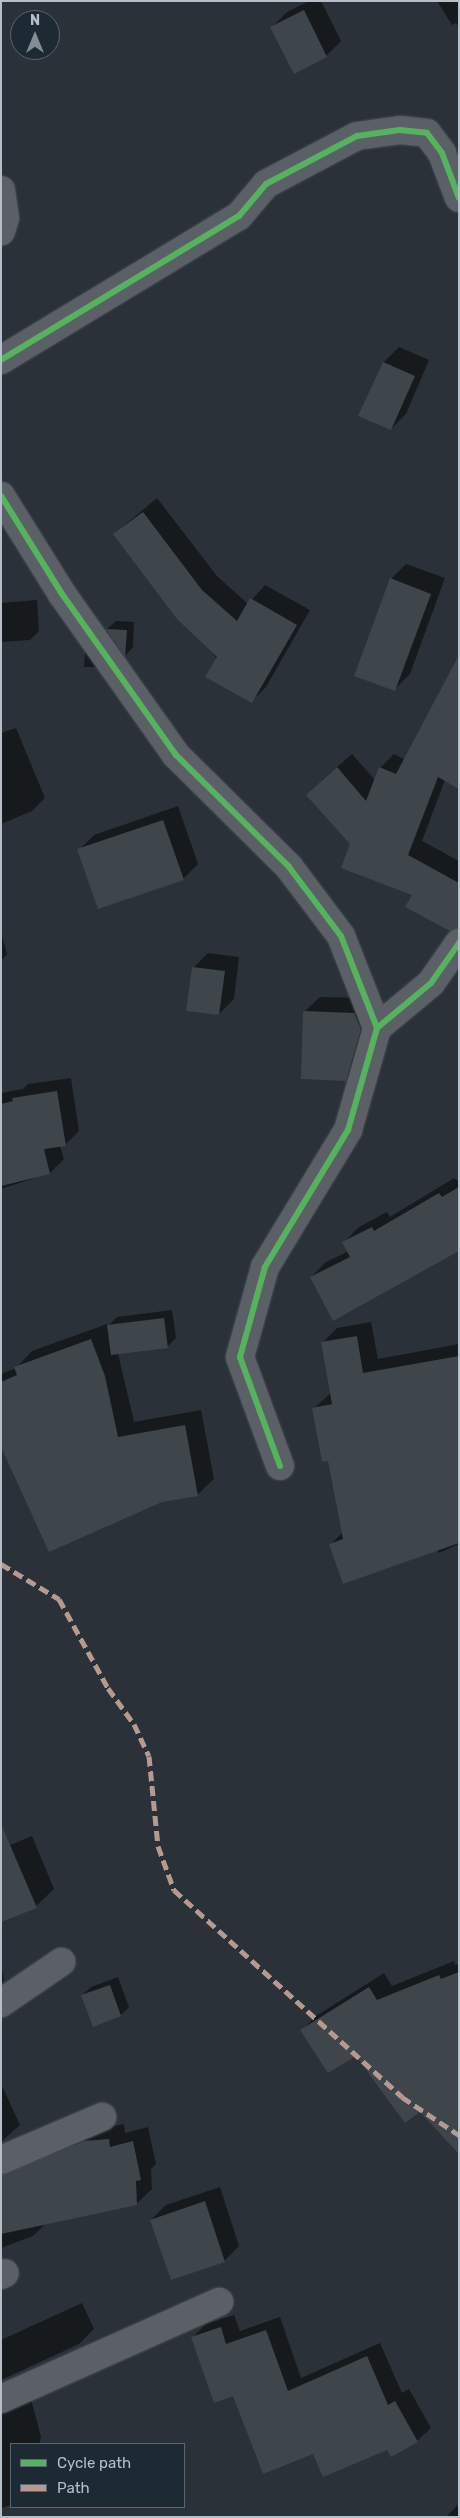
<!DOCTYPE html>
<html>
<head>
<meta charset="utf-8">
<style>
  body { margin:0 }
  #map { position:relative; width:460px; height:2518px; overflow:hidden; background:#2a3138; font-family:Rubik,sans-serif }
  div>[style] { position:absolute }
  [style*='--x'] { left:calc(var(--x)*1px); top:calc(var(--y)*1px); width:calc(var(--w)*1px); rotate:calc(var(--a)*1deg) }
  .shadow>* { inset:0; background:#0007 }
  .building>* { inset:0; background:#3f464b }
  .roads { filter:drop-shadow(0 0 1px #484d53) drop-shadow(0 0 1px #484d53) }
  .minor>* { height:28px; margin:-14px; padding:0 14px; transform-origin:14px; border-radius:14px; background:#5a6066 }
  .quiet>* { height:5px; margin-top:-2.5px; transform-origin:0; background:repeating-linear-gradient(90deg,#b69a8f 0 10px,transparent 0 15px) }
  .cycleway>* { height:6px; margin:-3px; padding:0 3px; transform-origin:3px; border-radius:3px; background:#56b35d }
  span { translate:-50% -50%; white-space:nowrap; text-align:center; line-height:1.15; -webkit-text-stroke:4px #1d2933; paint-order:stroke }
  .frame { position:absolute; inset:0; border:2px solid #b4bfc9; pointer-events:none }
  .legend { position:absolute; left:10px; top:2443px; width:175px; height:65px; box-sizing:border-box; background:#1d2933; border:1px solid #59656f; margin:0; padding:6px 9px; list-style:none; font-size:15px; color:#b4bfc9 }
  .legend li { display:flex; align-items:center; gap:10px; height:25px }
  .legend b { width:25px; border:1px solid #59656f }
  .north { position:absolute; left:10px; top:10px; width:50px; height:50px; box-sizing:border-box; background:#1d2933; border:1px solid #59656f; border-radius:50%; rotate:0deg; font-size:14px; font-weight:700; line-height:20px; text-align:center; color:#b4bfc9 }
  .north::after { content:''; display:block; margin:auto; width:18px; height:22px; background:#848d96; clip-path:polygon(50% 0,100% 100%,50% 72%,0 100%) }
</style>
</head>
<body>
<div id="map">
  <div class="shadow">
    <div style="clip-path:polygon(309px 1px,321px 1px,341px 41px,326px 56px,272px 27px,287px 12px)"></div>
    <div style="clip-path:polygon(437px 1px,459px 1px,459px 27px,456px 23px,452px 25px)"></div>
    <div style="clip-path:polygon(399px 347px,429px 360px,406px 414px,391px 429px,384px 362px)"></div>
    <div style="clip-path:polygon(157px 498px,217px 576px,248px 604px,265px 585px,310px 610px,266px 687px,252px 701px,114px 534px)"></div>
    <div style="clip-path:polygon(406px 564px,445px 578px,410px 674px,395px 689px,391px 579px)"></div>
    <div style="clip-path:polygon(37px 600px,39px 631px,30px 640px,1px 642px,1px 603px)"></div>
    <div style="clip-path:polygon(116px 621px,134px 622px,133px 647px,126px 655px,107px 629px)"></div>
    <div style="clip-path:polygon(93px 645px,103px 659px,95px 667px,84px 667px,85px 652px)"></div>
    <div style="clip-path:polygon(16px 728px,45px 798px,32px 811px,1px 824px,1px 733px)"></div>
    <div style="clip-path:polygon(352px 754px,375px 780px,380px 768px,394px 754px,445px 780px,422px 841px,459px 861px,459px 920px,414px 894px,351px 844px,322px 780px)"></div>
    <div style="clip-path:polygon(178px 806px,198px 864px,183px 879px,79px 850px,94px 835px)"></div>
    <div style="clip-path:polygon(1px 932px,7px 954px,1px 961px)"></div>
    <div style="clip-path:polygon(208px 953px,239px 957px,234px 999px,219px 1014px,193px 968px)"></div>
    <div style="clip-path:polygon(320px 997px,369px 998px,361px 1064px,345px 1079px,304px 1012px)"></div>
    <div style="clip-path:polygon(71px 1078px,79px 1131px,65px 1145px,60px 1146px,64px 1159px,50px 1173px,1px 1189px,1px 1093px,23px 1089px,28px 1084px)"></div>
    <div style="clip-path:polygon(454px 1178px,459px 1182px,459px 1250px,333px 1320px,311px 1277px,326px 1262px,349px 1251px,344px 1242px,359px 1227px,387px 1212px,390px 1217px)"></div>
    <div style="clip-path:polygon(172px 1310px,176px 1338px,167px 1347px,118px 1353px,134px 1422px,201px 1410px,214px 1479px,197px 1495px,1px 1450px,1px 1374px,16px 1368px,32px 1351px,107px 1324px,108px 1326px,117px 1317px)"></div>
    <div style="clip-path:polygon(371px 1322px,378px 1359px,459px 1344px,459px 1544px,439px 1553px,437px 1549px,330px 1545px,343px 1532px,329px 1460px,314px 1408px,331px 1393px,323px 1342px,337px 1328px)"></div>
    <div style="clip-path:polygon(32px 1836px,54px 1889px,36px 1906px,1px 1849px)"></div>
    <div style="clip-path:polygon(454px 1961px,455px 1965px,459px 1964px,459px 2140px,356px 2054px,302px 2030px,316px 2016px,384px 1973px,392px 1986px)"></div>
    <div style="clip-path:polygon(1px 1965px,4px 1978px,1px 1987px)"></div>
    <div style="clip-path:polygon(118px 1977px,129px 2007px,121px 2015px,82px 1995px,91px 1987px)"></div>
    <div style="clip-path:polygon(3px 2088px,20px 2125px,1px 2142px,1px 2089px)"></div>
    <div style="clip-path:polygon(124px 2124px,125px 2133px,148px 2127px,156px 2164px,151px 2169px,152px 2189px,136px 2204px,46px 2223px,33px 2236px,1px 2248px,1px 2148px)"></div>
    <div style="clip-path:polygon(220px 2187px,239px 2246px,224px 2261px,151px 2220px,166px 2205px)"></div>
    <div style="clip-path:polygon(82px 2303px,94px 2329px,79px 2344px,1px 2380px,1px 2340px)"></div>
    <div style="clip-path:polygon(234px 2315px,240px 2331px,280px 2317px,301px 2378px,380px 2343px,402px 2393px,409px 2389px,431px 2428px,417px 2441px,388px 2449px,314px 2453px,233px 2395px,192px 2338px,206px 2324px)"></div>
    <div style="clip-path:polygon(1px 2383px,7px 2397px,30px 2395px,41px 2437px,39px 2444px,11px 2444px,11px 2505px,1px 2508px)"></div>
    <div style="clip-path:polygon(459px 2504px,459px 2517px,446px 2517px)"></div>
  </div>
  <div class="building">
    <div style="clip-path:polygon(304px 10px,327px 57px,294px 74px,270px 27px)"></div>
    <div style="clip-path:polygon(383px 362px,415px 376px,391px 430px,358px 416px)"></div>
    <div style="clip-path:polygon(143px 512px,202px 590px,237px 621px,250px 598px,297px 625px,252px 703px,205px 677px,217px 657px,177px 619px,113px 534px)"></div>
    <div style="clip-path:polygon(390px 578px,431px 594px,395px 691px,354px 676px)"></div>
    <div style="clip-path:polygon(106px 629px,127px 630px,125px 657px)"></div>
    <div style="clip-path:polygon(459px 655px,459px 789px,438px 777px,408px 855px,459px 883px,459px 928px,450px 931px,405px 907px,412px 895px,341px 868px,350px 844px,306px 795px,337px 767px,366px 801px,379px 767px,396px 774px)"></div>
    <div style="clip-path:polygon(163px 820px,184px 880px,98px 909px,77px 849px)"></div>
    <div style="clip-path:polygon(192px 967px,225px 971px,219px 1015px,186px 1011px)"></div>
    <div style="clip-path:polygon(303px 1011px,354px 1013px,361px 1029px,346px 1081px,301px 1079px)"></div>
    <div style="clip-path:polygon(57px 1091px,66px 1146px,44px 1149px,50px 1174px,1px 1186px,1px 1104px,13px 1101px,12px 1098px)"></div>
    <div style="clip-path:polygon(459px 1187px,459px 1251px,333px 1321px,310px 1277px,350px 1257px,342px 1242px,372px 1227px,374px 1231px,439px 1193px,442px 1197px)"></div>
    <div style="clip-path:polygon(164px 1318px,168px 1348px,111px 1355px,107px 1325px)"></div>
    <div style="clip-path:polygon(357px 1336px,363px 1373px,459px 1356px,459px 1543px,343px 1584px,329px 1544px,343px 1539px,328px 1461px,322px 1462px,312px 1408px,332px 1404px,321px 1342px)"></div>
    <div style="clip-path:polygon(91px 1339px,105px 1376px,118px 1437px,185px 1425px,198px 1496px,162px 1502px,49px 1552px,1px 1447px,1px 1382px,17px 1375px,14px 1367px)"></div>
    <div style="clip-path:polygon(1px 1824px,37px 1908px,1px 1922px)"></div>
    <div style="clip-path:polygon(459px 1972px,459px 2154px,420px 2112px,405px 2123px,356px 2056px,328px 2073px,300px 2030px,369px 1987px,377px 2000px,439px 1975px,441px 1979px)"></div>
    <div style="clip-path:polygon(110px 1985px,121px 2016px,93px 2027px,81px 1995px)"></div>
    <div style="clip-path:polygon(109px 2139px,110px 2147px,133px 2141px,141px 2180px,136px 2181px,137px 2205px,1px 2234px,1px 2175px,84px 2141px)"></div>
    <div style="clip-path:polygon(205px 2201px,225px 2262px,171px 2280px,150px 2220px)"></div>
    <div style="clip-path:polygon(221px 2327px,226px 2344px,266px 2330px,288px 2391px,367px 2356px,388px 2405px,395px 2401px,418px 2442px,391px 2457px,387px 2450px,323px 2477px,313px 2454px,263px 2474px,233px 2396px,214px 2403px,191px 2337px)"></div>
  </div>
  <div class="roads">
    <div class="minor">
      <div style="--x:1;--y:190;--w:28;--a:82"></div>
      <div style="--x:5;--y:218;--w:14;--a:107"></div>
      <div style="--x:1;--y:360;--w:278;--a:-31.2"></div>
      <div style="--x:239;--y:216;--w:42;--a:-49.8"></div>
      <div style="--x:266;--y:184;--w:103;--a:-27.8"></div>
      <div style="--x:357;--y:136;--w:43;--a:-7.9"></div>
      <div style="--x:400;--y:130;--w:27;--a:6"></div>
      <div style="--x:427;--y:133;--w:25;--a:53"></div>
      <div style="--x:442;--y:153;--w:48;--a:69.3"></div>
      <div style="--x:1;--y:496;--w:115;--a:58.1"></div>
      <div style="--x:62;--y:594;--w:197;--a:54.7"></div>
      <div style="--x:176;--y:755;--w:159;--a:44.7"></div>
      <div style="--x:289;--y:867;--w:86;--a:53"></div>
      <div style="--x:341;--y:936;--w:99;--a:68.6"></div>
      <div style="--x:280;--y:1466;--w:116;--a:-110.2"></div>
      <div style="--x:240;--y:1357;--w:93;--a:-74.5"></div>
      <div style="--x:265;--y:1267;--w:160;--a:-58.8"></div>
      <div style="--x:348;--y:1130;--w:106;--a:-74.1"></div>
      <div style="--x:377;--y:1028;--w:70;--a:-39.8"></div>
      <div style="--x:431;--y:983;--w:49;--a:-55"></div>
      <div style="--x:1;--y:2003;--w:73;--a:-34.3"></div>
      <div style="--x:1;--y:2160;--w:110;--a:-23.1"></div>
      <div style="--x:1;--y:2275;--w:4;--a:-27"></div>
      <div style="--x:1;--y:2399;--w:239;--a:-24"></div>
    </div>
  </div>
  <div class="quiet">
    <div style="--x:1;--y:1564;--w:68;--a:31.1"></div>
    <div style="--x:59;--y:1599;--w:102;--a:61.2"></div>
    <div style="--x:108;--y:1688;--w:44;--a:54.2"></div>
    <div style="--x:134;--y:1724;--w:35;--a:65"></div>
    <div style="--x:149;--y:1756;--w:90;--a:84.3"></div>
    <div style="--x:158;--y:1846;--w:47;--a:70"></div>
    <div style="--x:174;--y:1890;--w:308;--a:42.2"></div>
    <div style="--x:402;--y:2097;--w:69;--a:33.7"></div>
  </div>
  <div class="cycleway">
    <div style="--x:1;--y:360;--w:278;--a:-31.2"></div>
    <div style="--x:239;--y:216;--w:42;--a:-49.8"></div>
    <div style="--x:266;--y:184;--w:103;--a:-27.8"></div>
    <div style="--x:357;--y:136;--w:43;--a:-7.9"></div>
    <div style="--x:400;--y:130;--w:27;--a:6"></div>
    <div style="--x:427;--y:133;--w:25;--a:53"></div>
    <div style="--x:442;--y:153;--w:48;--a:69.3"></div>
    <div style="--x:1;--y:496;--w:115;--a:58.1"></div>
    <div style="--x:62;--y:594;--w:197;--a:54.7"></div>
    <div style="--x:176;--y:755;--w:159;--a:44.7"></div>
    <div style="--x:289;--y:867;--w:86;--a:53"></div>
    <div style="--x:341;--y:936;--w:99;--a:68.6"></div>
    <div style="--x:280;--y:1466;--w:116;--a:-110.2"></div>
    <div style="--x:240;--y:1357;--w:93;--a:-74.5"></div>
    <div style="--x:265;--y:1267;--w:160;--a:-58.8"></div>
    <div style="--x:348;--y:1130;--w:106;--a:-74.1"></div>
    <div style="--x:377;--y:1028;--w:70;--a:-39.8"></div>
    <div style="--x:431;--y:983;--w:49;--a:-55"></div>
  </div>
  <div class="frame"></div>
  <ul class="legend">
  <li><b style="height:6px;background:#56b35d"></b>Cycle path</li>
  <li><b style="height:6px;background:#b69a8f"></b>Path</li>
  </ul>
  <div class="north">N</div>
</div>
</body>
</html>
